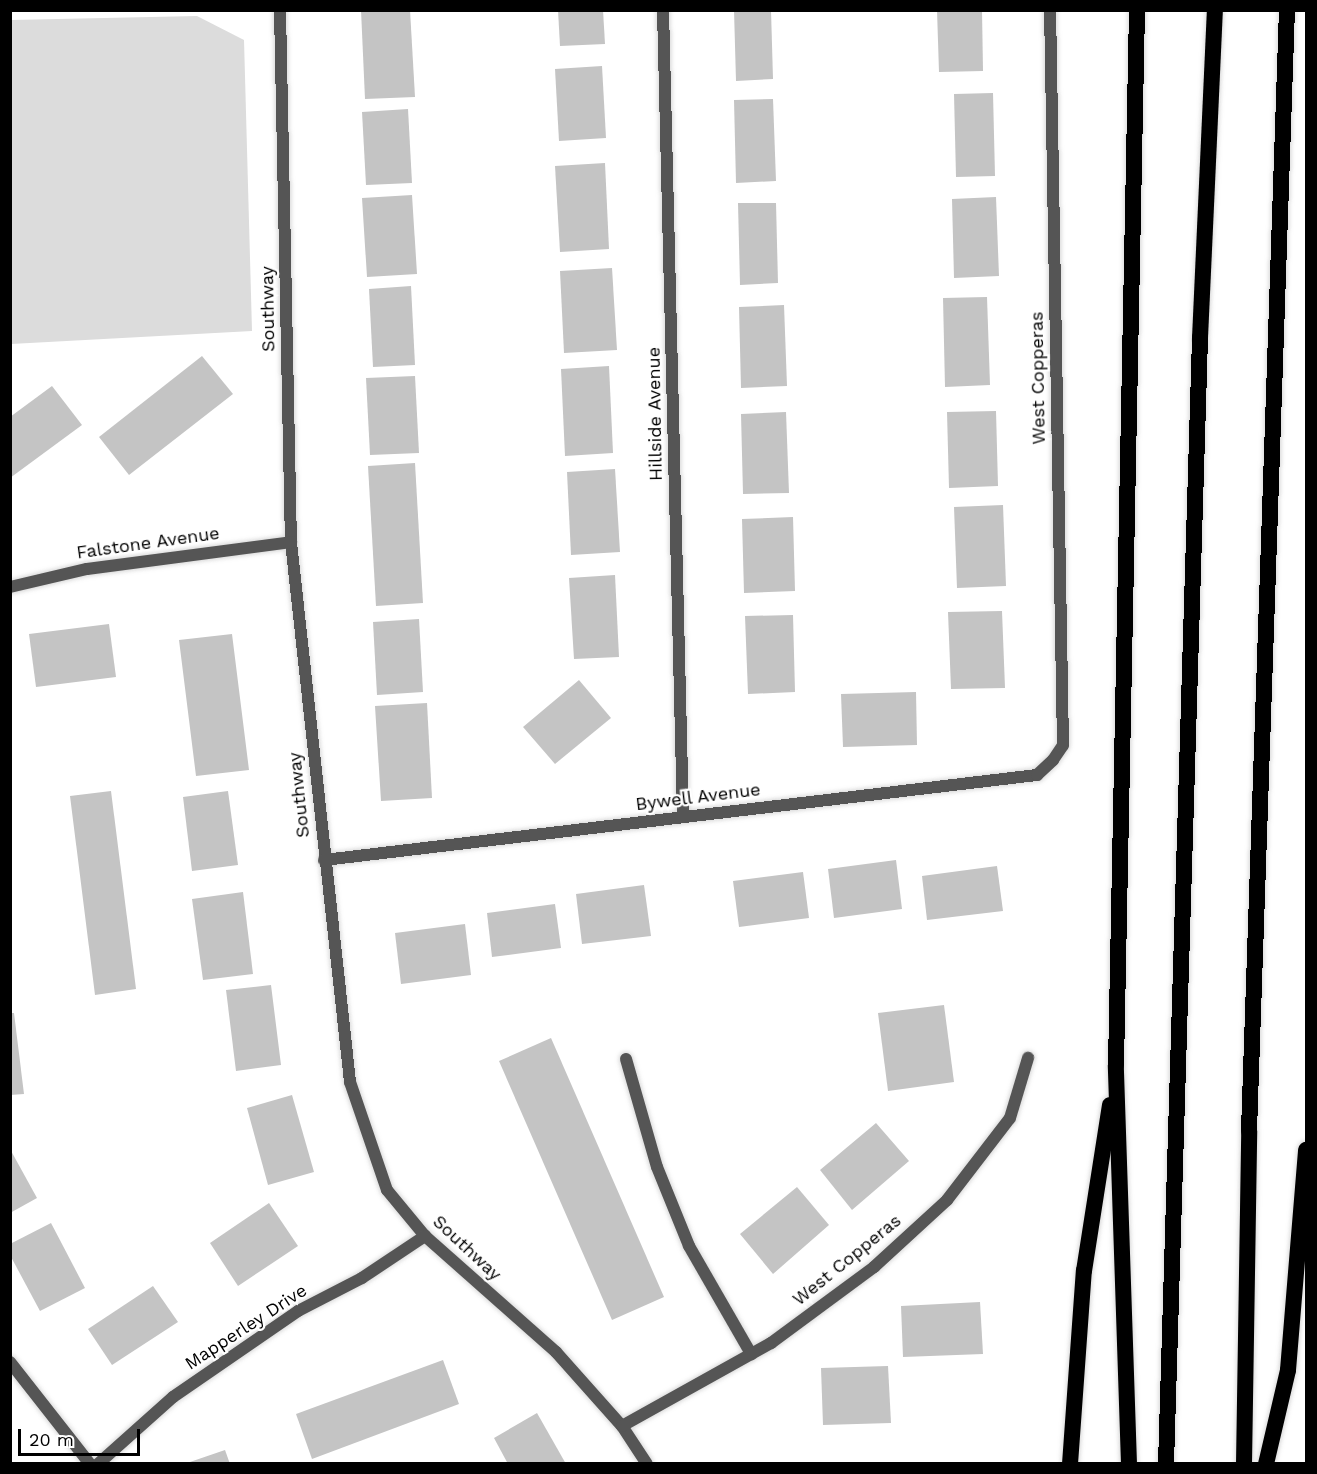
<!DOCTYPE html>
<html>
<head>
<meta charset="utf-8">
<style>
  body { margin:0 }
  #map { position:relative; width:1317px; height:1474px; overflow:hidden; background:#fff; font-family:"Work Sans",sans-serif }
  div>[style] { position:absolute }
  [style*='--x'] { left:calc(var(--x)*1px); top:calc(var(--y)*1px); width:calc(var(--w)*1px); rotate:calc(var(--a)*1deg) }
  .green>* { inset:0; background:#dcdcdc }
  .building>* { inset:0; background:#c4c4c4 }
  .roads { filter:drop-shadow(0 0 2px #dbdbdb) drop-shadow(0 0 2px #dbdbdb) }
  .service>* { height:12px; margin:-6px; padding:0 6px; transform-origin:6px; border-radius:6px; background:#555 }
  .minor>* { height:12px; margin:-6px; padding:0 6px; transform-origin:6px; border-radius:6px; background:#555 }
  .trunk>* { height:16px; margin:-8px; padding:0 8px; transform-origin:8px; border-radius:8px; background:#000 }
  span { translate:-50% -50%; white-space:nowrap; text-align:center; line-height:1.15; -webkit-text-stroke:4.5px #fff; paint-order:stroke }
  .street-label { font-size:18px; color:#000 }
  .frame { position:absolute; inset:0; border:12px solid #000; pointer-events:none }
  .scale { position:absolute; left:18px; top:1429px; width:122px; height:27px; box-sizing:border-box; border:3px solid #000; border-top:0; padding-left:8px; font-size:18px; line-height:21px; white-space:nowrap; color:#000; -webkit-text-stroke:4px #fff; paint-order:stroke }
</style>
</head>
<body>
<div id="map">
  <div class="green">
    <div style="clip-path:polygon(197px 16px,244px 40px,252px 331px,11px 344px,11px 20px)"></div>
  </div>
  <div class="building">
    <div style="clip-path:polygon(361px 10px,410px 10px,415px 97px,365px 99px)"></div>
    <div style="clip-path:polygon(558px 10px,603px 10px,605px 44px,560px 46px)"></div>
    <div style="clip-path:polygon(734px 10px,771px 10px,773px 79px,736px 81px)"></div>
    <div style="clip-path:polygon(937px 10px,982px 10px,983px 71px,939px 72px)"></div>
    <div style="clip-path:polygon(602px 66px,606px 138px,559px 141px,555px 69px)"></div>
    <div style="clip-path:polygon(993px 93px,995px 176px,956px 177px,954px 94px)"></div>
    <div style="clip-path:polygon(773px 99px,776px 181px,736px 183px,734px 100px)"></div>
    <div style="clip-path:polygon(408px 109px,412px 183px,366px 185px,362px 112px)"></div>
    <div style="clip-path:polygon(605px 163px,609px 249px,560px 252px,555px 166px)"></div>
    <div style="clip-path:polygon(412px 195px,417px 274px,367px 277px,362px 198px)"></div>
    <div style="clip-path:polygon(996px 197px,999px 276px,954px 278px,952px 199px)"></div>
    <div style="clip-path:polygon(738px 203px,776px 203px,778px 283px,740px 285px)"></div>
    <div style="clip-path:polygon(612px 268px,617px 350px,564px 353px,560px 271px)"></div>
    <div style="clip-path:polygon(411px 286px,415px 365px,373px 367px,369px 289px)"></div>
    <div style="clip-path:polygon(987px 297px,990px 385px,945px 387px,943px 298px)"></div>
    <div style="clip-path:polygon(784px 305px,787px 386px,741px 388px,739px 307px)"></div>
    <div style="clip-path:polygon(202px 356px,233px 394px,129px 475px,99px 437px)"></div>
    <div style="clip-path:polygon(609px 366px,613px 453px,565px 456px,561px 369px)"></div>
    <div style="clip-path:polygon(415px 376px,419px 453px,370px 455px,366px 378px)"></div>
    <div style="clip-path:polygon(52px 386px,82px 425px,10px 478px,10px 417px)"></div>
    <div style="clip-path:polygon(996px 411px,998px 486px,949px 488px,947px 412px)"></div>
    <div style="clip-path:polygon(786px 412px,789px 493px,743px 494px,741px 414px)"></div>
    <div style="clip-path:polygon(415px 463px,423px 603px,376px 606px,368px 466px)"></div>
    <div style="clip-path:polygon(615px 469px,620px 552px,571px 555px,567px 472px)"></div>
    <div style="clip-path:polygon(1003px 505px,1006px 586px,957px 588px,954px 507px)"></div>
    <div style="clip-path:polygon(793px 517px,795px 591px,744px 593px,742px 519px)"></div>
    <div style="clip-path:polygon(615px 575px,619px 657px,574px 659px,569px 578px)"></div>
    <div style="clip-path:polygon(1002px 611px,1005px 688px,951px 689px,948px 612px)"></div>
    <div style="clip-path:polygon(793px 615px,795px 692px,748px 694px,745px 616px)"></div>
    <div style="clip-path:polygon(419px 619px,423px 692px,377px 695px,373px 622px)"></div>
    <div style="clip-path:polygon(109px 624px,116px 677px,36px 687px,29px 634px)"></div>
    <div style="clip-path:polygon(232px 634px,249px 770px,196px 776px,179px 640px)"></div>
    <div style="clip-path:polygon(579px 680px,611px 718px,555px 764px,523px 727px)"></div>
    <div style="clip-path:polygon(916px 692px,917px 745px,843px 747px,841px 694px)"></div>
    <div style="clip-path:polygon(427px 703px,432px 798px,381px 801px,375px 706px)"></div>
    <div style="clip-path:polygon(111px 791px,136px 989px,95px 995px,70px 796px)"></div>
    <div style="clip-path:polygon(228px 791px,238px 865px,192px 871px,183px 797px)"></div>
    <div style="clip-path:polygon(896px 860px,902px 909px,834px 918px,828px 869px)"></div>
    <div style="clip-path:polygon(997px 866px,1003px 911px,927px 920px,922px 876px)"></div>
    <div style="clip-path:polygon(803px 872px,809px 918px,739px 927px,733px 881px)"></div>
    <div style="clip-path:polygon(644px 885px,651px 936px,582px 944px,576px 894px)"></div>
    <div style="clip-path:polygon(243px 892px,253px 974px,203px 980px,192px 899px)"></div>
    <div style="clip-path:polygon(555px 904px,561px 948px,492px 957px,487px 913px)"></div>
    <div style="clip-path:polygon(465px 924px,471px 975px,401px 984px,395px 933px)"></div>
    <div style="clip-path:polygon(271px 985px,281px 1065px,236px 1071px,226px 990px)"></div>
    <div style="clip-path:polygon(944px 1005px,954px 1082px,888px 1091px,878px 1013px)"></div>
    <div style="clip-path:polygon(10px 1013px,14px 1013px,24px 1094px,10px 1095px)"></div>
    <div style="clip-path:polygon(551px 1038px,664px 1297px,612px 1320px,499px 1061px)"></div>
    <div style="clip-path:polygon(292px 1095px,314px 1172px,268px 1185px,247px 1108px)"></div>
    <div style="clip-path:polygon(876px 1123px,909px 1161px,852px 1210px,820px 1170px)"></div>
    <div style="clip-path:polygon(10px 1149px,37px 1198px,10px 1213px)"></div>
    <div style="clip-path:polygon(797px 1187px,829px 1225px,773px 1274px,740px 1234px)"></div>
    <div style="clip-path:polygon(269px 1203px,298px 1246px,238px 1286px,210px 1243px)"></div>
    <div style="clip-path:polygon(51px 1223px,85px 1288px,40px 1311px,10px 1255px,10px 1244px)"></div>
    <div style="clip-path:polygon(153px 1286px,178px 1322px,112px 1365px,88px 1329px)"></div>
    <div style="clip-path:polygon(980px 1302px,983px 1354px,903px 1357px,901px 1306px)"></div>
    <div style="clip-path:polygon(443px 1360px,459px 1404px,312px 1459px,296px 1414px)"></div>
    <div style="clip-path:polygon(888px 1366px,891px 1423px,823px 1425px,821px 1368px)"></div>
    <div style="clip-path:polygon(537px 1413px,566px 1464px,508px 1464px,494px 1438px)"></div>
    <div style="clip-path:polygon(225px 1450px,230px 1464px,187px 1464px,187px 1463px)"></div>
  </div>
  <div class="roads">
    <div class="service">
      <div style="--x:626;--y:1059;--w:112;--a:74"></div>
      <div style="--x:657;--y:1167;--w:85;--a:67.9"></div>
      <div style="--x:689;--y:1246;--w:125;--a:60.1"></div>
    </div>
    <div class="minor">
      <div style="--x:280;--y:10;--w:532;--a:88.82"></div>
      <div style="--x:291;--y:542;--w:543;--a:83.76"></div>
      <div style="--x:350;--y:1082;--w:114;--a:71.1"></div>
      <div style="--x:387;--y:1190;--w:60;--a:50.4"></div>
      <div style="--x:425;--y:1236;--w:175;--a:41.5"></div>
      <div style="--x:556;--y:1352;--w:99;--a:48.3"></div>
      <div style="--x:622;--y:1426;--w:45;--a:56.7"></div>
      <div style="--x:663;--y:10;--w:807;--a:88.58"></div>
      <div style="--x:10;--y:587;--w:79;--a:-13.2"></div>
      <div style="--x:87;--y:569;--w:206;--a:-7.5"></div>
      <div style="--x:324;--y:860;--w:718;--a:-6.8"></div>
      <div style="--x:1037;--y:775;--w:22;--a:-43"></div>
      <div style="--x:1053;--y:760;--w:18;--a:-56"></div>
      <div style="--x:1063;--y:745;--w:735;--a:-91.01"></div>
      <div style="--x:10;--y:1362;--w:130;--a:51.9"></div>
      <div style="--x:622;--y:1426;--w:171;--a:-29.1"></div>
      <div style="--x:771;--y:1343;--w:128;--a:-36.4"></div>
      <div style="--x:874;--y:1267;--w:99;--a:-42.5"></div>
      <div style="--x:947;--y:1200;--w:103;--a:-52.5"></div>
      <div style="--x:1010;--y:1118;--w:63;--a:-73.3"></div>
      <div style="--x:98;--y:1464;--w:101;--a:-41.8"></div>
      <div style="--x:173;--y:1397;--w:152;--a:-34.5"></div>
      <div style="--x:298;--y:1311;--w:72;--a:-27.3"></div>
      <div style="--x:362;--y:1278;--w:76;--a:-33.7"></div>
    </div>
    <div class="trunk">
      <div style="--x:1070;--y:1464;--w:194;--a:-85.9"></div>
      <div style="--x:1084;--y:1271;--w:168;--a:-81.1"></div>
      <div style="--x:1129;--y:1464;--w:399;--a:-91.9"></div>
      <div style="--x:1116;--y:1065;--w:1055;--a:-88.86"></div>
      <div style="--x:1166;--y:1464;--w:1127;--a:-88.27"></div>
      <div style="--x:1200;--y:338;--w:328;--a:-87.4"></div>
      <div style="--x:1244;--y:1464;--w:333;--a:-89.1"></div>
      <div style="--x:1249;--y:1131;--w:1122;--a:-88.06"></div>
      <div style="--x:1266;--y:1464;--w:97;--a:-76.8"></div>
      <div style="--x:1288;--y:1370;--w:221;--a:-85.3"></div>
    </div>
  </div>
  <div class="street-label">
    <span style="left:268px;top:309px;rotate:-91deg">Southway</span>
    <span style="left:1038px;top:378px;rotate:-91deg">West Copperas</span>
    <span style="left:655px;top:414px;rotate:-91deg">Hillside Avenue</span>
    <span style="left:148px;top:543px;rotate:-8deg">Falstone Avenue</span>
    <span style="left:299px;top:795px;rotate:-96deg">Southway</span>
    <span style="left:698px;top:797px;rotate:-7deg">Bywell Avenue</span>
    <span style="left:467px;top:1248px;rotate:43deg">Southway</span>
    <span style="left:847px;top:1260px;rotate:-39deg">West Copperas</span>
    <span style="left:246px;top:1327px;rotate:-33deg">Mapperley Drive</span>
  </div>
  <div class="frame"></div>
  <div class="scale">20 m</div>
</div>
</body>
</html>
